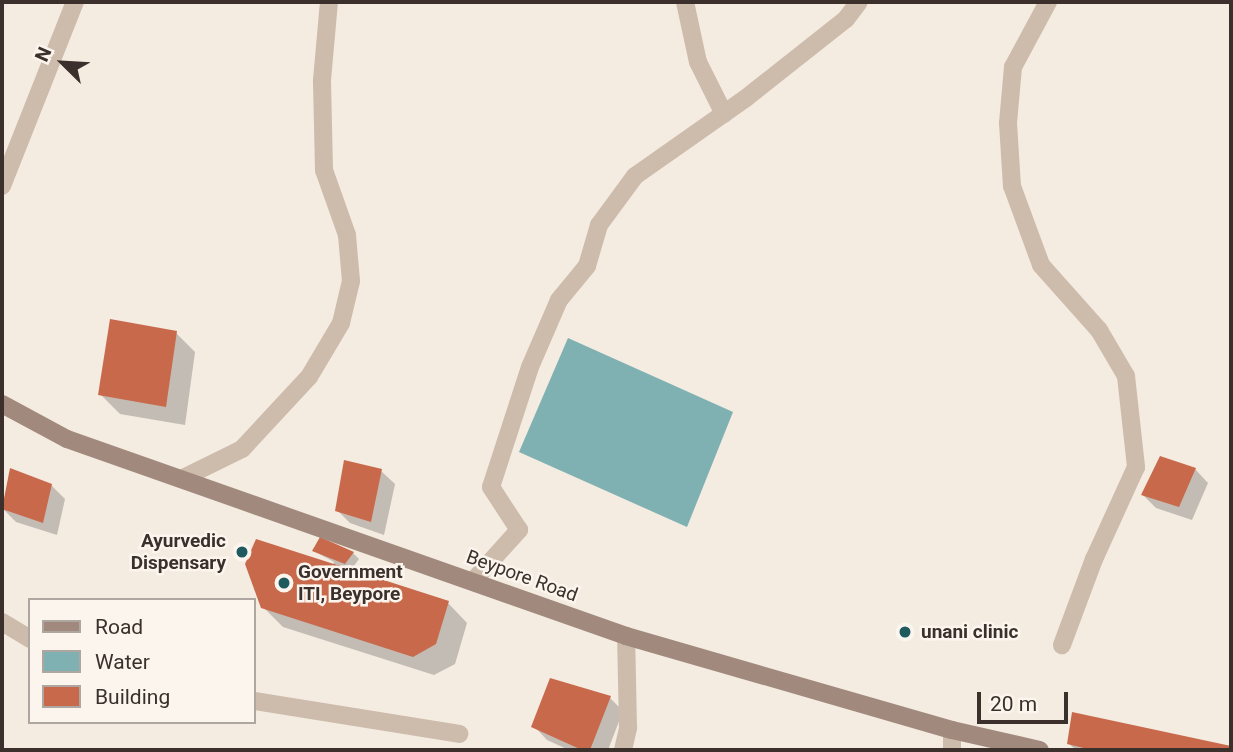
<!DOCTYPE html>
<html>
<head>
<meta charset="utf-8">
<style>
  body { margin:0 }
  #map { position:relative; width:1233px; height:752px; overflow:hidden; background:#f4ebe1; font-family:Roboto,sans-serif }
  div>[style] { position:absolute }
  [style*='--x'] { left:calc(var(--x)*1px); top:calc(var(--y)*1px); width:calc(var(--w)*1px); rotate:calc(var(--a)*1deg) }
  .water>* { inset:0; background:#7fb0b2 }
  .shadow>* { inset:0; background:#0003 }
  .building>* { inset:0; background:#c8694b }
  .minor>* { height:18px; margin:-9px; padding:0 9px; transform-origin:9px; border-radius:9px; background:#cdbbac }
  .secondary>* { height:18px; margin:-9px; padding:0 9px; transform-origin:9px; border-radius:9px; background:#a18a7d }
  .dots>* { width:19px; height:19px; translate:-50% -50%; box-sizing:border-box; border:4px solid #fbf5ee; border-radius:50% }
  span { translate:-50% -50%; white-space:nowrap; text-align:center; line-height:1.15; -webkit-text-stroke:5px #fbf5ee; paint-order:stroke }
  .poi-label { font-size:19px; color:#3b302b; font-weight:700 }
  .right { translate:-100% -50%; text-align:right }
  .left { translate:0 -50%; text-align:left }
  .street-label { font-size:19px; color:#3b302b }
  .frame { position:absolute; inset:0; border:4px solid #3b302b; pointer-events:none }
  .legend { position:absolute; left:28px; top:598px; width:228px; height:126px; box-sizing:border-box; background:#fbf5ee; border:2px solid #aea6a0; margin:0; padding:9px 12px; list-style:none; font-size:21px; color:#3b302b }
  .legend li { display:flex; align-items:center; gap:14px; height:35px }
  .legend b { width:35px; border:2px solid #aea6a0 }
  .north { position:absolute; left:28px; top:28px; width:70px; height:70px; -webkit-text-stroke:5px #fbf5ee; paint-order:stroke; rotate:294deg; font-size:19px; font-weight:700; line-height:28px; text-align:center; color:#3b302b }
  .north::after { content:''; display:block; margin:auto; width:24px; height:32px; background:#3b302b; clip-path:polygon(50% 0,100% 100%,50% 72%,0 100%) }
  .scale { position:absolute; left:977px; top:692px; width:91px; height:32px; box-sizing:border-box; border:4px solid #3b302b; border-top:0; padding-left:9px; font-size:21px; line-height:24px; white-space:nowrap; color:#3b302b; -webkit-text-stroke:5px #fbf5ee; paint-order:stroke }
</style>
</head>
<body>
<div id="map">
  <div class="water">
    <div style="clip-path:polygon(568px 338px,733px 412px,687px 527px,519px 452px)"></div>
  </div>
  <div class="shadow">
    <div style="clip-path:polygon(176px 333px,195px 352px,185px 425px,120px 414px,100px 394px)"></div>
    <div style="clip-path:polygon(1195px 469px,1208px 483px,1192px 520px,1156px 508px,1143px 495px)"></div>
    <div style="clip-path:polygon(11px 470px,51px 485px,65px 499px,57px 535px,16px 522px,2px 508px)"></div>
    <div style="clip-path:polygon(381px 471px,395px 484px,384px 535px,350px 523px,337px 510px)"></div>
    <div style="clip-path:polygon(321px 539px,353px 553px,359px 559px,350px 571px,448px 603px,467px 623px,455px 664px,434px 675px,283px 627px,263px 607px,333px 565px,334px 562px,314px 551px)"></div>
    <div style="clip-path:polygon(610px 698px,623px 711px,608px 750px,569px 750px,547px 740px,534px 726px)"></div>
    <div style="clip-path:polygon(1074px 714px,1231px 748px,1231px 750px,1076px 750px,1068px 743px)"></div>
  </div>
  <div class="building">
    <div style="clip-path:polygon(110px 319px,177px 331px,166px 407px,98px 395px)"></div>
    <div style="clip-path:polygon(1160px 456px,1196px 468px,1179px 507px,1141px 495px)"></div>
    <div style="clip-path:polygon(344px 460px,382px 469px,371px 522px,335px 511px)"></div>
    <div style="clip-path:polygon(10px 468px,52px 484px,43px 523px,2px 509px)"></div>
    <div style="clip-path:polygon(320px 537px,354px 552px,345px 564px,312px 551px)"></div>
    <div style="clip-path:polygon(256px 539px,449px 601px,436px 644px,413px 657px,261px 608px,245px 564px)"></div>
    <div style="clip-path:polygon(550px 678px,611px 696px,590px 750px,582px 750px,531px 727px)"></div>
    <div style="clip-path:polygon(1072px 712px,1231px 746px,1231px 750px,1092px 750px,1067px 744px)"></div>
  </div>
  <div class="minor">
    <div style="--x:685;--y:2;--w:61;--a:77.8"></div>
    <div style="--x:698;--y:62;--w:58;--a:63.4"></div>
    <div style="--x:1048;--y:2;--w:74;--a:118.3"></div>
    <div style="--x:1013;--y:67;--w:56;--a:95.1"></div>
    <div style="--x:1008;--y:123;--w:63;--a:86.4"></div>
    <div style="--x:1012;--y:186;--w:84;--a:69.8"></div>
    <div style="--x:1041;--y:265;--w:87;--a:48.3"></div>
    <div style="--x:1099;--y:330;--w:53;--a:59.6"></div>
    <div style="--x:1126;--y:376;--w:92;--a:83.7"></div>
    <div style="--x:1136;--y:467;--w:101;--a:114.5"></div>
    <div style="--x:1094;--y:559;--w:92;--a:110.4"></div>
    <div style="--x:2;--y:186;--w:198;--a:-68.4"></div>
    <div style="--x:181;--y:479;--w:68;--a:-26.2"></div>
    <div style="--x:242;--y:449;--w:98;--a:-47.1"></div>
    <div style="--x:309;--y:377;--w:63;--a:-59.3"></div>
    <div style="--x:341;--y:323;--w:43;--a:-76.6"></div>
    <div style="--x:351;--y:281;--w:46;--a:-95"></div>
    <div style="--x:347;--y:235;--w:69;--a:-109.5"></div>
    <div style="--x:324;--y:170;--w:90;--a:-91.3"></div>
    <div style="--x:322;--y:80;--w:78;--a:-84.9"></div>
    <div style="--x:473;--y:581;--w:69;--a:-48"></div>
    <div style="--x:519;--y:530;--w:51;--a:-123.1"></div>
    <div style="--x:491;--y:487;--w:126;--a:-72"></div>
    <div style="--x:530;--y:367;--w:73;--a:-66.6"></div>
    <div style="--x:559;--y:300;--w:44;--a:-50.5"></div>
    <div style="--x:587;--y:266;--w:43;--a:-73.7"></div>
    <div style="--x:599;--y:225;--w:61;--a:-53.7"></div>
    <div style="--x:635;--y:176;--w:136;--a:-35.1"></div>
    <div style="--x:746;--y:98;--w:127;--a:-38.3"></div>
    <div style="--x:846;--y:19;--w:21;--a:-53"></div>
    <div style="--x:2;--y:622;--w:33;--a:31"></div>
    <div style="--x:254;--y:701;--w:208;--a:9.1"></div>
    <div style="--x:623;--y:750;--w:23;--a:-77"></div>
    <div style="--x:628;--y:728;--w:92;--a:-91.2"></div>
    <div style="--x:952;--y:750;--w:20;--a:-90"></div>
  </div>
  <div class="secondary">
    <div style="--x:2;--y:404;--w:74;--a:28.3"></div>
    <div style="--x:67;--y:439;--w:593;--a:19.41"></div>
    <div style="--x:626;--y:636;--w:339;--a:16.1"></div>
    <div style="--x:952;--y:730;--w:90;--a:12.8"></div>
  </div>
  <div class="dots">
    <div style="left:242px;top:552px;background:#1f5a5e"></div>
    <div style="left:284px;top:583px;background:#1f5a5e"></div>
    <div style="left:905px;top:632px;background:#1f5a5e"></div>
  </div>
  <div class="poi-label">
    <span class="right" style="left:226px;top:552px">Ayurvedic<br>Dispensary</span>
    <span class="left" style="left:298px;top:583px">Government<br>ITI, Beypore</span>
    <span class="left" style="left:921px;top:632px">unani clinic</span>
  </div>
  <div class="street-label">
    <span style="left:522px;top:576px;rotate:20deg">Beypore Road</span>
  </div>
  <div class="frame"></div>
  <ul class="legend">
  <li><b style="height:9px;background:#a18a7d"></b>Road</li>
  <li><b style="height:19px;background:#7fb0b2"></b>Water</li>
  <li><b style="height:19px;background:#c8694b"></b>Building</li>
  </ul>
  <div class="north">N</div>
  <div class="scale">20 m</div>
</div>
</body>
</html>
